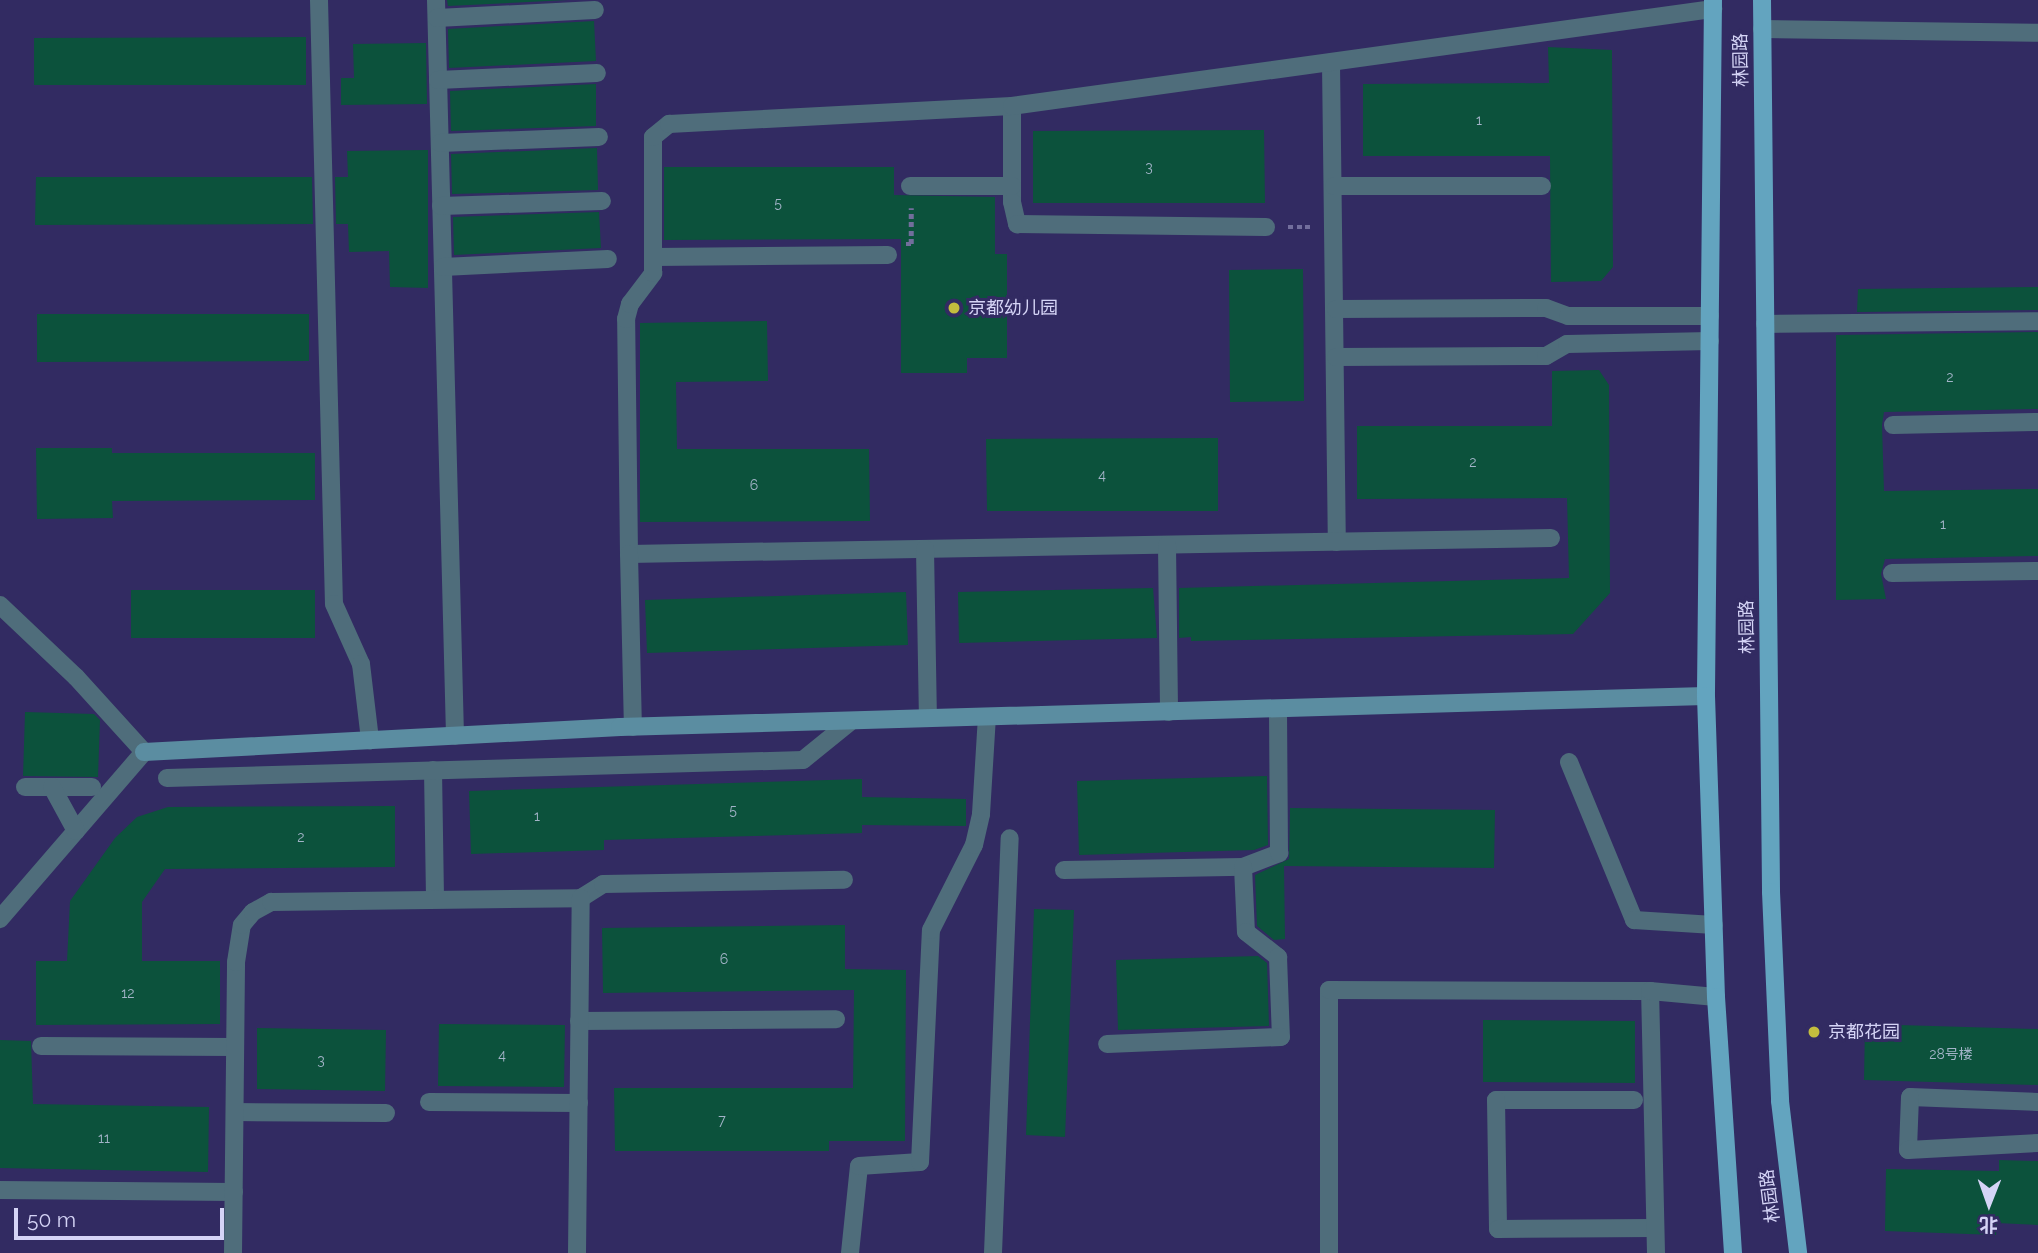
<!DOCTYPE html>
<html>
<head>
<meta charset="utf-8">
<style>
  body { margin:0 }
  #map { position:relative; width:2038px; height:1253px; overflow:hidden; background:#322b62; font-family:Raleway,"Noto Sans SC",sans-serif }
  div>[style] { position:absolute }
  [style*='--x'] { left:calc(var(--x)*1px); top:calc(var(--y)*1px); width:calc(var(--w)*1px); rotate:calc(var(--a)*1deg) }
  .building>* { inset:0; background:#0c523c }
  .path>* { height:4.5px; margin-top:-2.25px; transform-origin:0; background:repeating-linear-gradient(90deg,#726e9c 0 5px,transparent 0 8.5px) }
  .street>* { height:18px; margin:-9px; padding:0 9px; transform-origin:9px; border-radius:9px; background:#4f6d7b }
  .secondary>* { height:18px; margin:-9px; padding:0 9px; transform-origin:9px; border-radius:9px; background:#5b8da1 }
  .primary>* { height:18px; margin:-9px; padding:0 9px; transform-origin:9px; border-radius:9px; background:#63a4bf }
  .dots>* { width:19px; height:19px; translate:-50% -50%; box-sizing:border-box; border:4px solid #322b62; border-radius:50% }
  span { translate:-50% -50%; white-space:nowrap; text-align:center; line-height:1.15; -webkit-text-stroke:6px #322b62; paint-order:stroke }
  .number-label { font-size:14px; color:#a3b4c8 }
  .number-label span { -webkit-text-stroke-width:0 }
  .street-label { font-size:18px; color:#d5d4f6 }
  .poi-label { font-size:18px; color:#d5d4f6 }
  .left { translate:0 -50%; text-align:left }
  .north { position:absolute; left:1954px; top:1169px; width:70px; height:70px; -webkit-text-stroke:5px #322b62; paint-order:stroke; rotate:181deg; font-size:19px; font-weight:700; line-height:28px; text-align:center; color:#d5d4f6 }
  .north::after { content:''; display:block; margin:auto; width:24px; height:32px; background:#d5d4f6; clip-path:polygon(50% 0,100% 100%,50% 72%,0 100%) }
  .scale { position:absolute; left:14px; top:1208px; width:210px; height:32px; box-sizing:border-box; border:4px solid #d5d4f6; border-top:0; padding-left:9px; font-size:21px; line-height:24px; white-space:nowrap; color:#d5d4f6; -webkit-text-stroke:5px #322b62; paint-order:stroke }
</style>
</head>
<body>
<div id="map">
  <div class="building">
    <div style="clip-path:polygon(447px 0,568px 0,448px 6px)"></div>
    <div style="clip-path:polygon(594px 21px,596px 61px,449px 68px,448px 29px)"></div>
    <div style="clip-path:polygon(306px 37px,306px 85px,34px 85px,34px 38px)"></div>
    <div style="clip-path:polygon(426px 43px,427px 104px,341px 105px,341px 78px,354px 78px,353px 44px)"></div>
    <div style="clip-path:polygon(1548px 47px,1612px 50px,1613px 267px,1601px 281px,1551px 282px,1550px 156px,1363px 156px,1363px 84px,1549px 83px)"></div>
    <div style="clip-path:polygon(596px 84px,596px 126px,451px 131px,450px 91px)"></div>
    <div style="clip-path:polygon(1264px 130px,1265px 203px,1033px 203px,1033px 131px)"></div>
    <div style="clip-path:polygon(597px 148px,598px 190px,452px 194px,451px 154px)"></div>
    <div style="clip-path:polygon(428px 150px,428px 288px,390px 287px,389px 251px,349px 252px,348px 224px,336px 224px,335px 177px,348px 177px,347px 151px)"></div>
    <div style="clip-path:polygon(664px 167px,894px 167px,894px 195px,995px 197px,995px 254px,1007px 254px,1007px 358px,967px 358px,967px 373px,901px 373px,901px 239px,664px 240px)"></div>
    <div style="clip-path:polygon(36px 177px,312px 177px,313px 224px,35px 225px)"></div>
    <div style="clip-path:polygon(599px 212px,601px 248px,454px 255px,453px 217px)"></div>
    <div style="clip-path:polygon(1303px 269px,1304px 401px,1230px 402px,1229px 270px)"></div>
    <div style="clip-path:polygon(2038px 287px,2038px 310px,1857px 312px,1858px 289px)"></div>
    <div style="clip-path:polygon(37px 314px,309px 314px,309px 361px,37px 362px)"></div>
    <div style="clip-path:polygon(767px 321px,768px 381px,676px 382px,677px 449px,869px 449px,870px 521px,640px 522px,640px 323px)"></div>
    <div style="clip-path:polygon(2038px 332px,2038px 409px,1884px 412px,1882px 425px,1884px 491px,2038px 489px,2038px 556px,1885px 559px,1881px 574px,1886px 599px,1836px 600px,1836px 335px)"></div>
    <div style="clip-path:polygon(1599px 370px,1609px 385px,1610px 593px,1573px 634px,1191px 641px,1191px 637px,1179px 638px,1179px 588px,1569px 578px,1567px 498px,1357px 499px,1357px 426px,1552px 426px,1552px 371px)"></div>
    <div style="clip-path:polygon(1218px 438px,1218px 511px,987px 511px,986px 439px)"></div>
    <div style="clip-path:polygon(36px 448px,112px 448px,112px 453px,315px 453px,315px 500px,112px 501px,113px 518px,37px 519px)"></div>
    <div style="clip-path:polygon(1153px 588px,1157px 638px,959px 643px,958px 592px)"></div>
    <div style="clip-path:polygon(131px 590px,315px 590px,315px 638px,131px 638px)"></div>
    <div style="clip-path:polygon(906px 592px,908px 645px,647px 653px,645px 600px)"></div>
    <div style="clip-path:polygon(25px 712px,94px 714px,100px 720px,98px 777px,23px 776px)"></div>
    <div style="clip-path:polygon(1267px 776px,1268px 845px,1254px 850px,1079px 855px,1077px 781px)"></div>
    <div style="clip-path:polygon(862px 779px,862px 797px,966px 799px,966px 826px,862px 825px,862px 833px,604px 840px,604px 850px,471px 854px,469px 791px)"></div>
    <div style="clip-path:polygon(395px 806px,395px 867px,165px 869px,142px 902px,142px 961px,220px 961px,220px 1024px,36px 1025px,36px 961px,67px 961px,70px 901px,115px 838px,137px 817px,168px 807px)"></div>
    <div style="clip-path:polygon(1290px 808px,1495px 810px,1494px 868px,1284px 866px,1285px 939px,1274px 940px,1257px 926px,1255px 875px,1289px 859px)"></div>
    <div style="clip-path:polygon(1034px 909px,1074px 910px,1065px 1137px,1026px 1135px)"></div>
    <div style="clip-path:polygon(845px 925px,845px 969px,906px 970px,905px 1141px,829px 1141px,829px 1151px,615px 1151px,614px 1088px,853px 1088px,854px 990px,603px 993px,602px 928px)"></div>
    <div style="clip-path:polygon(1258px 956px,1267px 963px,1269px 1026px,1118px 1030px,1116px 960px)"></div>
    <div style="clip-path:polygon(1483px 1020px,1635px 1021px,1635px 1083px,1483px 1082px)"></div>
    <div style="clip-path:polygon(439px 1024px,565px 1025px,564px 1087px,438px 1086px)"></div>
    <div style="clip-path:polygon(1865px 1024px,2038px 1029px,2038px 1085px,1864px 1080px)"></div>
    <div style="clip-path:polygon(257px 1028px,386px 1030px,385px 1091px,257px 1089px)"></div>
    <div style="clip-path:polygon(0 1040px,31px 1041px,33px 1104px,209px 1107px,208px 1172px,0 1168px)"></div>
    <div style="clip-path:polygon(1999px 1160px,2038px 1161px,2038px 1225px,1997px 1223px,1996px 1235px,1885px 1231px,1886px 1169px,1999px 1171px)"></div>
  </div>
  <div class="path">
    <div style="--x:1288;--y:227;--w:23;--a:0"></div>
    <div style="--x:906;--y:244;--w:5;--a:0"></div>
    <div style="--x:911;--y:244;--w:36;--a:-90"></div>
  </div>
  <div class="street">
    <div style="--x:319;--y:0;--w:604;--a:88.58"></div>
    <div style="--x:334;--y:604;--w:66;--a:65.8"></div>
    <div style="--x:361;--y:664;--w:77;--a:83.2"></div>
    <div style="--x:436;--y:0;--w:736;--a:88.52"></div>
    <div style="--x:437;--y:18;--w:158;--a:-2.9"></div>
    <div style="--x:1762;--y:29;--w:276;--a:0.8"></div>
    <div style="--x:1331;--y:64;--w:478;--a:89.3"></div>
    <div style="--x:438;--y:80;--w:159;--a:-2.5"></div>
    <div style="--x:1012;--y:106;--w:96;--a:90"></div>
    <div style="--x:1012;--y:202;--w:23;--a:77"></div>
    <div style="--x:1017;--y:224;--w:249;--a:0.7"></div>
    <div style="--x:440;--y:143;--w:159;--a:-2.2"></div>
    <div style="--x:910;--y:186;--w:102;--a:0"></div>
    <div style="--x:1334;--y:186;--w:208;--a:0"></div>
    <div style="--x:441;--y:206;--w:161;--a:-1.8"></div>
    <div style="--x:653;--y:257;--w:235;--a:-0.5"></div>
    <div style="--x:443;--y:267;--w:165;--a:-2.8"></div>
    <div style="--x:1336;--y:309;--w:210;--a:-0.3"></div>
    <div style="--x:1546;--y:308;--w:23;--a:20"></div>
    <div style="--x:1568;--y:316;--w:142;--a:0"></div>
    <div style="--x:1765;--y:324;--w:273;--a:-0.6"></div>
    <div style="--x:1336;--y:357;--w:210;--a:-0.3"></div>
    <div style="--x:1546;--y:356;--w:24;--a:-30"></div>
    <div style="--x:1567;--y:344;--w:143;--a:-1.2"></div>
    <div style="--x:1893;--y:425;--w:145;--a:-1.2"></div>
    <div style="--x:1551;--y:538;--w:922;--a:179.01"></div>
    <div style="--x:629;--y:554;--w:235;--a:-90.7"></div>
    <div style="--x:626;--y:319;--w:16;--a:-75"></div>
    <div style="--x:630;--y:304;--w:39;--a:-53"></div>
    <div style="--x:653;--y:273;--w:136;--a:-90"></div>
    <div style="--x:653;--y:137;--w:21;--a:-39"></div>
    <div style="--x:669;--y:124;--w:343;--a:-3"></div>
    <div style="--x:1012;--y:106;--w:708;--a:-7.88"></div>
    <div style="--x:1167;--y:545;--w:167;--a:89.3"></div>
    <div style="--x:925;--y:549;--w:169;--a:89"></div>
    <div style="--x:629;--y:554;--w:173;--a:88.7"></div>
    <div style="--x:1892;--y:573;--w:146;--a:-0.8"></div>
    <div style="--x:0;--y:605;--w:105;--a:43.5"></div>
    <div style="--x:76;--y:677;--w:101;--a:47.8"></div>
    <div style="--x:144;--y:752;--w:221;--a:130.8"></div>
    <div style="--x:1569;--y:762;--w:171;--a:67.6"></div>
    <div style="--x:1634;--y:920;--w:80;--a:3.6"></div>
    <div style="--x:433;--y:770;--w:128;--a:89.1"></div>
    <div style="--x:167;--y:778;--w:636;--a:-1.62"></div>
    <div style="--x:803;--y:760;--w:62;--a:-39.1"></div>
    <div style="--x:25;--y:787;--w:67;--a:0"></div>
    <div style="--x:52;--y:787;--w:50;--a:61.4"></div>
    <div style="--x:1243;--y:867;--w:39;--a:-21"></div>
    <div style="--x:1279;--y:853;--w:144;--a:-90.4"></div>
    <div style="--x:1064;--y:870;--w:179;--a:-1"></div>
    <div style="--x:1243;--y:867;--w:65;--a:87.4"></div>
    <div style="--x:1246;--y:932;--w:41;--a:38"></div>
    <div style="--x:1278;--y:957;--w:80;--a:87.9"></div>
    <div style="--x:1281;--y:1037;--w:174;--a:177.7"></div>
    <div style="--x:579;--y:1021;--w:257;--a:-0.4"></div>
    <div style="--x:41;--y:1046;--w:194;--a:0.3"></div>
    <div style="--x:1634;--y:1100;--w:138;--a:180"></div>
    <div style="--x:1496;--y:1100;--w:129;--a:89.1"></div>
    <div style="--x:1498;--y:1229;--w:157;--a:-0.4"></div>
    <div style="--x:429;--y:1102;--w:150;--a:0.4"></div>
    <div style="--x:2038;--y:1102;--w:128;--a:-177.8"></div>
    <div style="--x:1910;--y:1097;--w:53;--a:92.2"></div>
    <div style="--x:1908;--y:1150;--w:130;--a:-3.1"></div>
    <div style="--x:235;--y:1112;--w:151;--a:0.4"></div>
    <div style="--x:0;--y:1190;--w:234;--a:0.5"></div>
    <div style="--x:233;--y:1253;--w:291;--a:-89.4"></div>
    <div style="--x:236;--y:962;--w:37;--a:-81"></div>
    <div style="--x:242;--y:925;--w:17;--a:-50"></div>
    <div style="--x:253;--y:912;--w:21;--a:-29"></div>
    <div style="--x:271;--y:902;--w:310;--a:-0.7"></div>
    <div style="--x:581;--y:898;--w:26;--a:-32"></div>
    <div style="--x:603;--y:884;--w:241;--a:-1"></div>
    <div style="--x:577;--y:1253;--w:355;--a:-89.4"></div>
    <div style="--x:850;--y:1253;--w:87;--a:-84.1"></div>
    <div style="--x:859;--y:1166;--w:61;--a:-3.8"></div>
    <div style="--x:920;--y:1162;--w:232;--a:-87.3"></div>
    <div style="--x:931;--y:930;--w:95;--a:-63.2"></div>
    <div style="--x:974;--y:845;--w:32;--a:-77"></div>
    <div style="--x:981;--y:814;--w:97;--a:-86.5"></div>
    <div style="--x:993;--y:1253;--w:415;--a:-87.7"></div>
    <div style="--x:1329;--y:1253;--w:263;--a:-90"></div>
    <div style="--x:1329;--y:990;--w:321;--a:0.2"></div>
    <div style="--x:1656;--y:1253;--w:262;--a:-91.3"></div>
    <div style="--x:1650;--y:991;--w:66;--a:5.2"></div>
  </div>
  <div class="secondary">
    <div style="--x:144;--y:752;--w:477;--a:-3"></div>
    <div style="--x:620;--y:727;--w:1086;--a:-1.64"></div>
  </div>
  <div class="primary">
    <div style="--x:1713;--y:0;--w:696;--a:90.58"></div>
    <div style="--x:1706;--y:696;--w:301;--a:88.1"></div>
    <div style="--x:1716;--y:997;--w:257;--a:86.2"></div>
    <div style="--x:1762;--y:0;--w:892;--a:89.42"></div>
    <div style="--x:1771;--y:892;--w:209;--a:87.5"></div>
    <div style="--x:1780;--y:1101;--w:153;--a:83.2"></div>
  </div>
  <div class="dots">
    <div style="left:954px;top:308px;background:#c3bd3e"></div>
    <div style="left:1814px;top:1032px;background:#c3bd3e"></div>
  </div>
  <div class="number-label">
    <span style="left:1479px;top:120px">1</span>
    <span style="left:1149px;top:167px">3</span>
    <span style="left:778px;top:203px">5</span>
    <span style="left:1950px;top:377px">2</span>
    <span style="left:1473px;top:462px">2</span>
    <span style="left:1102px;top:475px">4</span>
    <span style="left:754px;top:485px">6</span>
    <span style="left:1943px;top:524px">1</span>
    <span style="left:733px;top:810px">5</span>
    <span style="left:537px;top:816px">1</span>
    <span style="left:301px;top:837px">2</span>
    <span style="left:724px;top:959px">6</span>
    <span style="left:128px;top:993px">12</span>
    <span style="left:1951px;top:1054px">28号楼</span>
    <span style="left:502px;top:1055px">4</span>
    <span style="left:321px;top:1060px">3</span>
    <span style="left:722px;top:1120px">7</span>
    <span style="left:104px;top:1138px">11</span>
  </div>
  <div class="street-label">
    <span style="left:1741px;top:60px;rotate:-91deg">林园路</span>
    <span style="left:1747px;top:627px;rotate:-91deg">林园路</span>
    <span style="left:1770px;top:1196px;rotate:-97deg">林园路</span>
  </div>
  <div class="poi-label">
    <span class="left" style="left:968px;top:308px">京都幼儿园</span>
    <span class="left" style="left:1828px;top:1032px">京都花园</span>
  </div>
  <div class="north">北</div>
  <div class="scale">50 m</div>
</div>
</body>
</html>
